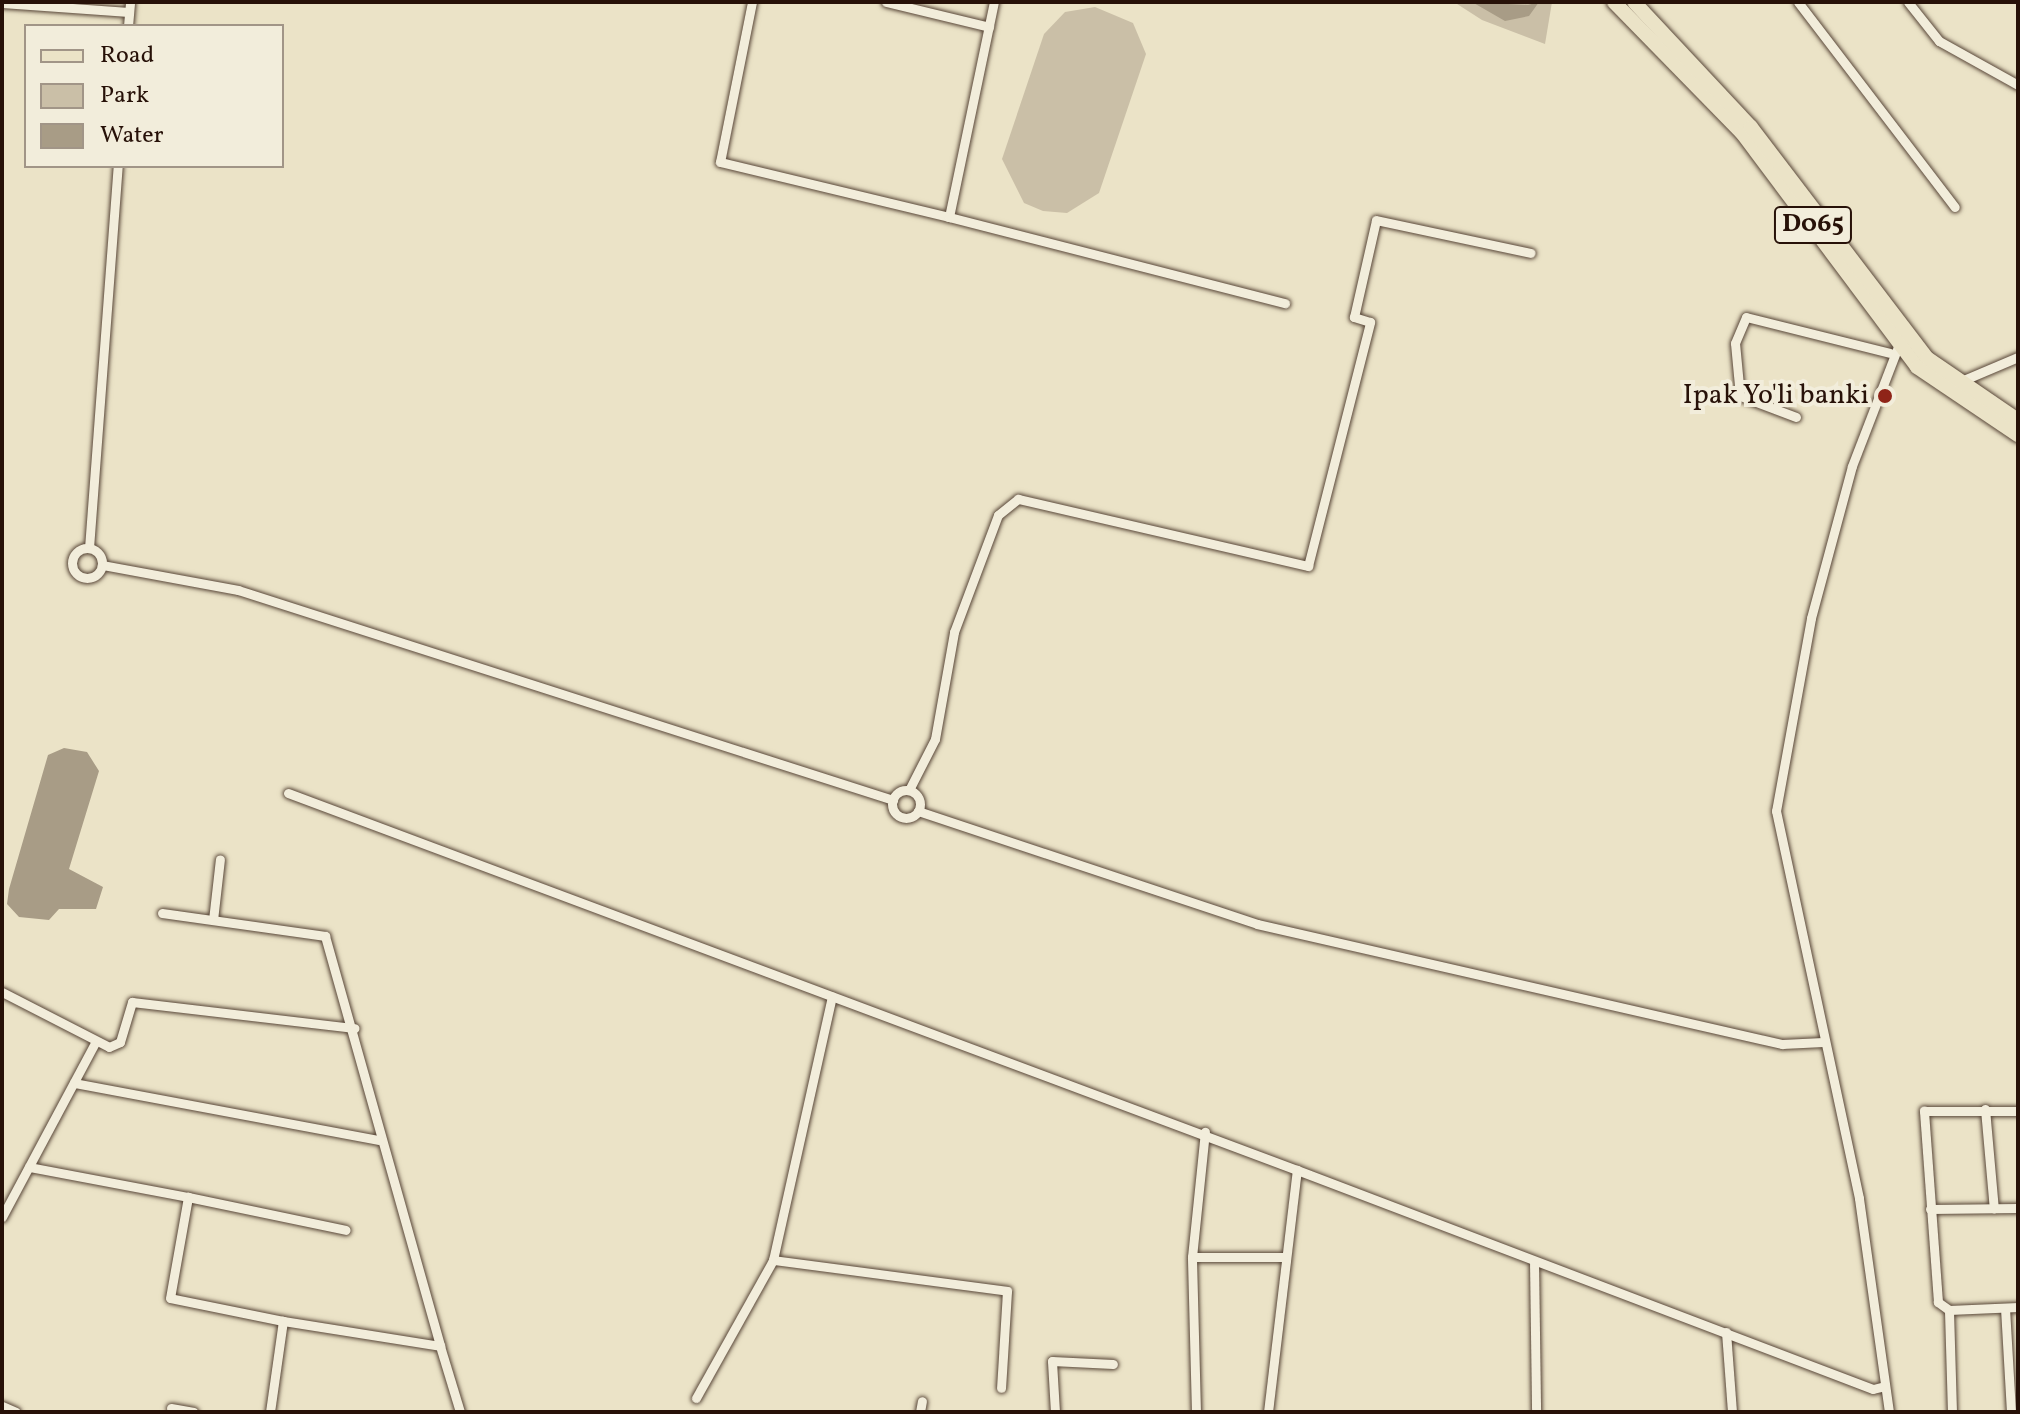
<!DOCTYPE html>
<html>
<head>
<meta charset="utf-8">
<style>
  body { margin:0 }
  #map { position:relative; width:2020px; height:1414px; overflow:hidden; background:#ebe3c7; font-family:Vollkorn,serif }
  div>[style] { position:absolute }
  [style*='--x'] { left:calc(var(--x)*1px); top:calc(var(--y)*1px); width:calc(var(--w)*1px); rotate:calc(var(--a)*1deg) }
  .green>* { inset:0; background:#cabfa7 }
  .water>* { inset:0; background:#a89c86 }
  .roads { filter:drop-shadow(0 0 2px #584638) drop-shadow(0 0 2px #584638) }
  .minor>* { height:9px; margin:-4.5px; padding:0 4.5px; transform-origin:4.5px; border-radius:4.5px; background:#f2eddb }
  .minor>.ring { margin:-4.5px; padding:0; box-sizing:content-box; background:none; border:9px solid #f2eddb; border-radius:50% }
  .primary>* { height:14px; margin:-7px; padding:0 7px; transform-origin:7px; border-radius:7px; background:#ebe3c7 }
  .dots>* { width:22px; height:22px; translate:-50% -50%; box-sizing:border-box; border:4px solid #f2eddb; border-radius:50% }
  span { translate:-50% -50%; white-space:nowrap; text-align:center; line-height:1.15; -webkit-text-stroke:8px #f2eddb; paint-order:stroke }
  .shield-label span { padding:2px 6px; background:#f2eddb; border:2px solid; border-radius:6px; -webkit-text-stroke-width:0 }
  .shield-label { font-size:26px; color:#271108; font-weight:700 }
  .poi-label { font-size:28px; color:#271108 }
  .right { translate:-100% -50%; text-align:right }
  .frame { position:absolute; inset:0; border:4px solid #271108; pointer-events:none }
  .legend { position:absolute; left:24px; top:24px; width:260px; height:144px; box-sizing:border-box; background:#f2eddb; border:2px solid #a19587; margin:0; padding:10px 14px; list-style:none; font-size:24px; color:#271108 }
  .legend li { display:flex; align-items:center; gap:16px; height:40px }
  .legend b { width:40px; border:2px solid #a19587 }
</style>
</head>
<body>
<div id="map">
  <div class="green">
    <div style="clip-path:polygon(1454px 2px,1552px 2px,1545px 44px,1482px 20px)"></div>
    <div style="clip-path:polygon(1095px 7px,1133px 23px,1146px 54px,1099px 193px,1067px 213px,1043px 211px,1024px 203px,1002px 159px,1044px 34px,1065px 12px)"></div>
  </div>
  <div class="water">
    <div style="clip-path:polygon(1472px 2px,1528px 5px,1539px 2px,1529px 16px,1505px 21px)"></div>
    <div style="clip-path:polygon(64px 748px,87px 752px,99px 771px,69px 869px,103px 887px,96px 909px,59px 909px,49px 920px,19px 917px,7px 904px,9px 889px,48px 755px)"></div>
  </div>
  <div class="roads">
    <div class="minor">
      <div style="--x:752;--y:2;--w:163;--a:101.3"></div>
      <div style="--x:720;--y:162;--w:236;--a:13.5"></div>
      <div style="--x:949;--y:217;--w:220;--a:-78.2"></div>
      <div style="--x:886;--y:2;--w:106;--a:13.6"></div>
      <div style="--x:1798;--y:2;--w:258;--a:52.6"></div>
      <div style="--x:1908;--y:2;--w:50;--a:51.5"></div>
      <div style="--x:1939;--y:41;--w:90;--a:29.1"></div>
      <div style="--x:2;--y:3;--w:127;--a:4.1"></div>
      <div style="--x:128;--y:26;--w:24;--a:-85"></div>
      <div style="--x:949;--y:217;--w:347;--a:14.4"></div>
      <div style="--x:1959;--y:382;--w:64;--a:-23"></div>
      <div style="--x:1796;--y:417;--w:60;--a:-159.4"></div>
      <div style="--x:1740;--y:396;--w:53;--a:-95.4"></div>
      <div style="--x:1735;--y:343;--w:28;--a:-67"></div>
      <div style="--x:1746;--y:317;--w:148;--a:14"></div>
      <div class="ring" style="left:72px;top:548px;width:21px;height:21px"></div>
      <div style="--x:89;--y:548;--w:383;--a:-85.7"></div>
      <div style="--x:102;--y:565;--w:138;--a:10.4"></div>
      <div style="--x:238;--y:590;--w:688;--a:17.78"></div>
      <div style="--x:909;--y:790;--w:57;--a:-63"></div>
      <div style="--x:935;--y:739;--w:109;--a:-79.9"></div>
      <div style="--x:954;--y:632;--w:125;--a:-69.4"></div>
      <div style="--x:998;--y:515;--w:26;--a:-39"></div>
      <div style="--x:1018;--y:499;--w:298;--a:13"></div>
      <div style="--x:1308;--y:566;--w:252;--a:-75.7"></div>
      <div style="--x:1370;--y:322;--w:17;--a:-163"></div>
      <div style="--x:1354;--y:317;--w:99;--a:-77.2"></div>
      <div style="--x:1376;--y:220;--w:158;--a:12"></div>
      <div class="ring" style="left:892px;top:790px;width:19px;height:19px"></div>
      <div style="--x:288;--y:793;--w:1077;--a:20.49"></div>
      <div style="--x:918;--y:811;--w:357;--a:18.4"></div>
      <div style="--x:1257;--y:924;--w:539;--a:12.88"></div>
      <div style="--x:1782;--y:1044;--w:41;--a:-2.8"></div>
      <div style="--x:162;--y:913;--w:165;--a:8"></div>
      <div style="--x:325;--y:936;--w:426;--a:74.3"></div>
      <div style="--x:213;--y:920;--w:61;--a:-83.5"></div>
      <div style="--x:2;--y:992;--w:120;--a:27.2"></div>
      <div style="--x:109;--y:1047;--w:12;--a:-24"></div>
      <div style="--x:120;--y:1042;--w:42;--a:-73.3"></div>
      <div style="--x:132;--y:1002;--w:224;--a:6.7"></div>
      <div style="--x:74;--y:1083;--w:310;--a:10.6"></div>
      <div style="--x:1985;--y:1109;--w:100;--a:84.9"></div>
      <div style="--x:29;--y:1167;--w:162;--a:10.7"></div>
      <div style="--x:1930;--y:1209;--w:88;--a:-0.7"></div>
      <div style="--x:2;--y:1217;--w:197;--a:-61.9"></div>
      <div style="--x:1192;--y:1257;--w:126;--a:-84.1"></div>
      <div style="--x:773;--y:1260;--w:236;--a:7.5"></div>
      <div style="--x:1007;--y:1291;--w:97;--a:93.5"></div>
      <div style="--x:1534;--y:1261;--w:151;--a:89.2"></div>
      <div style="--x:2005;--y:1308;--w:104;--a:86.7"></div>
      <div style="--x:1949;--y:1310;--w:69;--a:-2.5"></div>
      <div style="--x:283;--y:1321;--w:115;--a:-168.5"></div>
      <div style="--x:170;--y:1298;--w:103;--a:-79.9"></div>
      <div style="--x:188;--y:1197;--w:161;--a:11.8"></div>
      <div style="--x:1726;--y:1332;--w:80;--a:85.7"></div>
      <div style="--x:696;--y:1398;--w:158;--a:-60.8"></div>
      <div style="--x:773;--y:1260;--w:270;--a:-77.4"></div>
      <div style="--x:2;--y:1406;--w:15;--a:23"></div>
      <div style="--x:171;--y:1408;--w:23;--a:10"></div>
      <div style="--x:270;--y:1412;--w:92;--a:-81.9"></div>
      <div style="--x:283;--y:1321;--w:159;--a:9"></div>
      <div style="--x:440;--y:1346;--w:69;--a:73.1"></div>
      <div style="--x:920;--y:1412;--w:11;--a:-80"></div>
      <div style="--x:1055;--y:1412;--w:51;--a:-93.4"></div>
      <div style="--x:1052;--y:1361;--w:61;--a:2.8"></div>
      <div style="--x:1196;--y:1412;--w:155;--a:-91.5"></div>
      <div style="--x:1192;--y:1257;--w:91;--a:0"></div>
      <div style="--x:1268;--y:1412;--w:244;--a:-83.2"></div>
      <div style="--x:1297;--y:1170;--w:616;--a:20.82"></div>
      <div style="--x:1873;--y:1389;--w:12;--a:-14"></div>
      <div style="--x:1889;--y:1412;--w:216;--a:-98"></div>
      <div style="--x:1859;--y:1198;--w:396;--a:-102.1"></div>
      <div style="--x:1776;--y:811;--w:196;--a:-79.7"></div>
      <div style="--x:1811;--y:618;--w:157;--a:-74.9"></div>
      <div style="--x:1852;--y:466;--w:136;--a:-68.9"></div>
      <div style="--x:1952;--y:1412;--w:102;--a:-91.7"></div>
      <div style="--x:1949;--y:1310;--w:14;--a:-144"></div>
      <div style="--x:1938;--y:1302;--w:192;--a:-94.2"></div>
      <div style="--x:1924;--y:1111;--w:94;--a:0"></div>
    </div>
    <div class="primary">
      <div style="--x:1614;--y:2;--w:183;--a:45.7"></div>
      <div style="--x:1742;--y:133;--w:292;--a:53.2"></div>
      <div style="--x:1917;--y:367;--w:122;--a:34"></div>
      <div style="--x:1634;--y:2;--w:171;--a:46.9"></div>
      <div style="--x:1751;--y:127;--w:290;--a:52.7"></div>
      <div style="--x:1927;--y:358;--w:110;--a:34.3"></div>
    </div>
  </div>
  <div class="dots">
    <div style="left:1885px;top:396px;background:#8f2418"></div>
  </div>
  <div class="shield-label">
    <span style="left:1813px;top:225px">D065</span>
  </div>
  <div class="poi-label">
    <span class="right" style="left:1869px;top:396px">Ipak Yo'li banki</span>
  </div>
  <div class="frame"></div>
  <ul class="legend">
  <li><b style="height:10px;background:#ebe3c7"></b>Road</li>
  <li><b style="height:22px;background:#cabfa7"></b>Park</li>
  <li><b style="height:22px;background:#a89c86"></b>Water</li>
  </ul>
</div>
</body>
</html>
